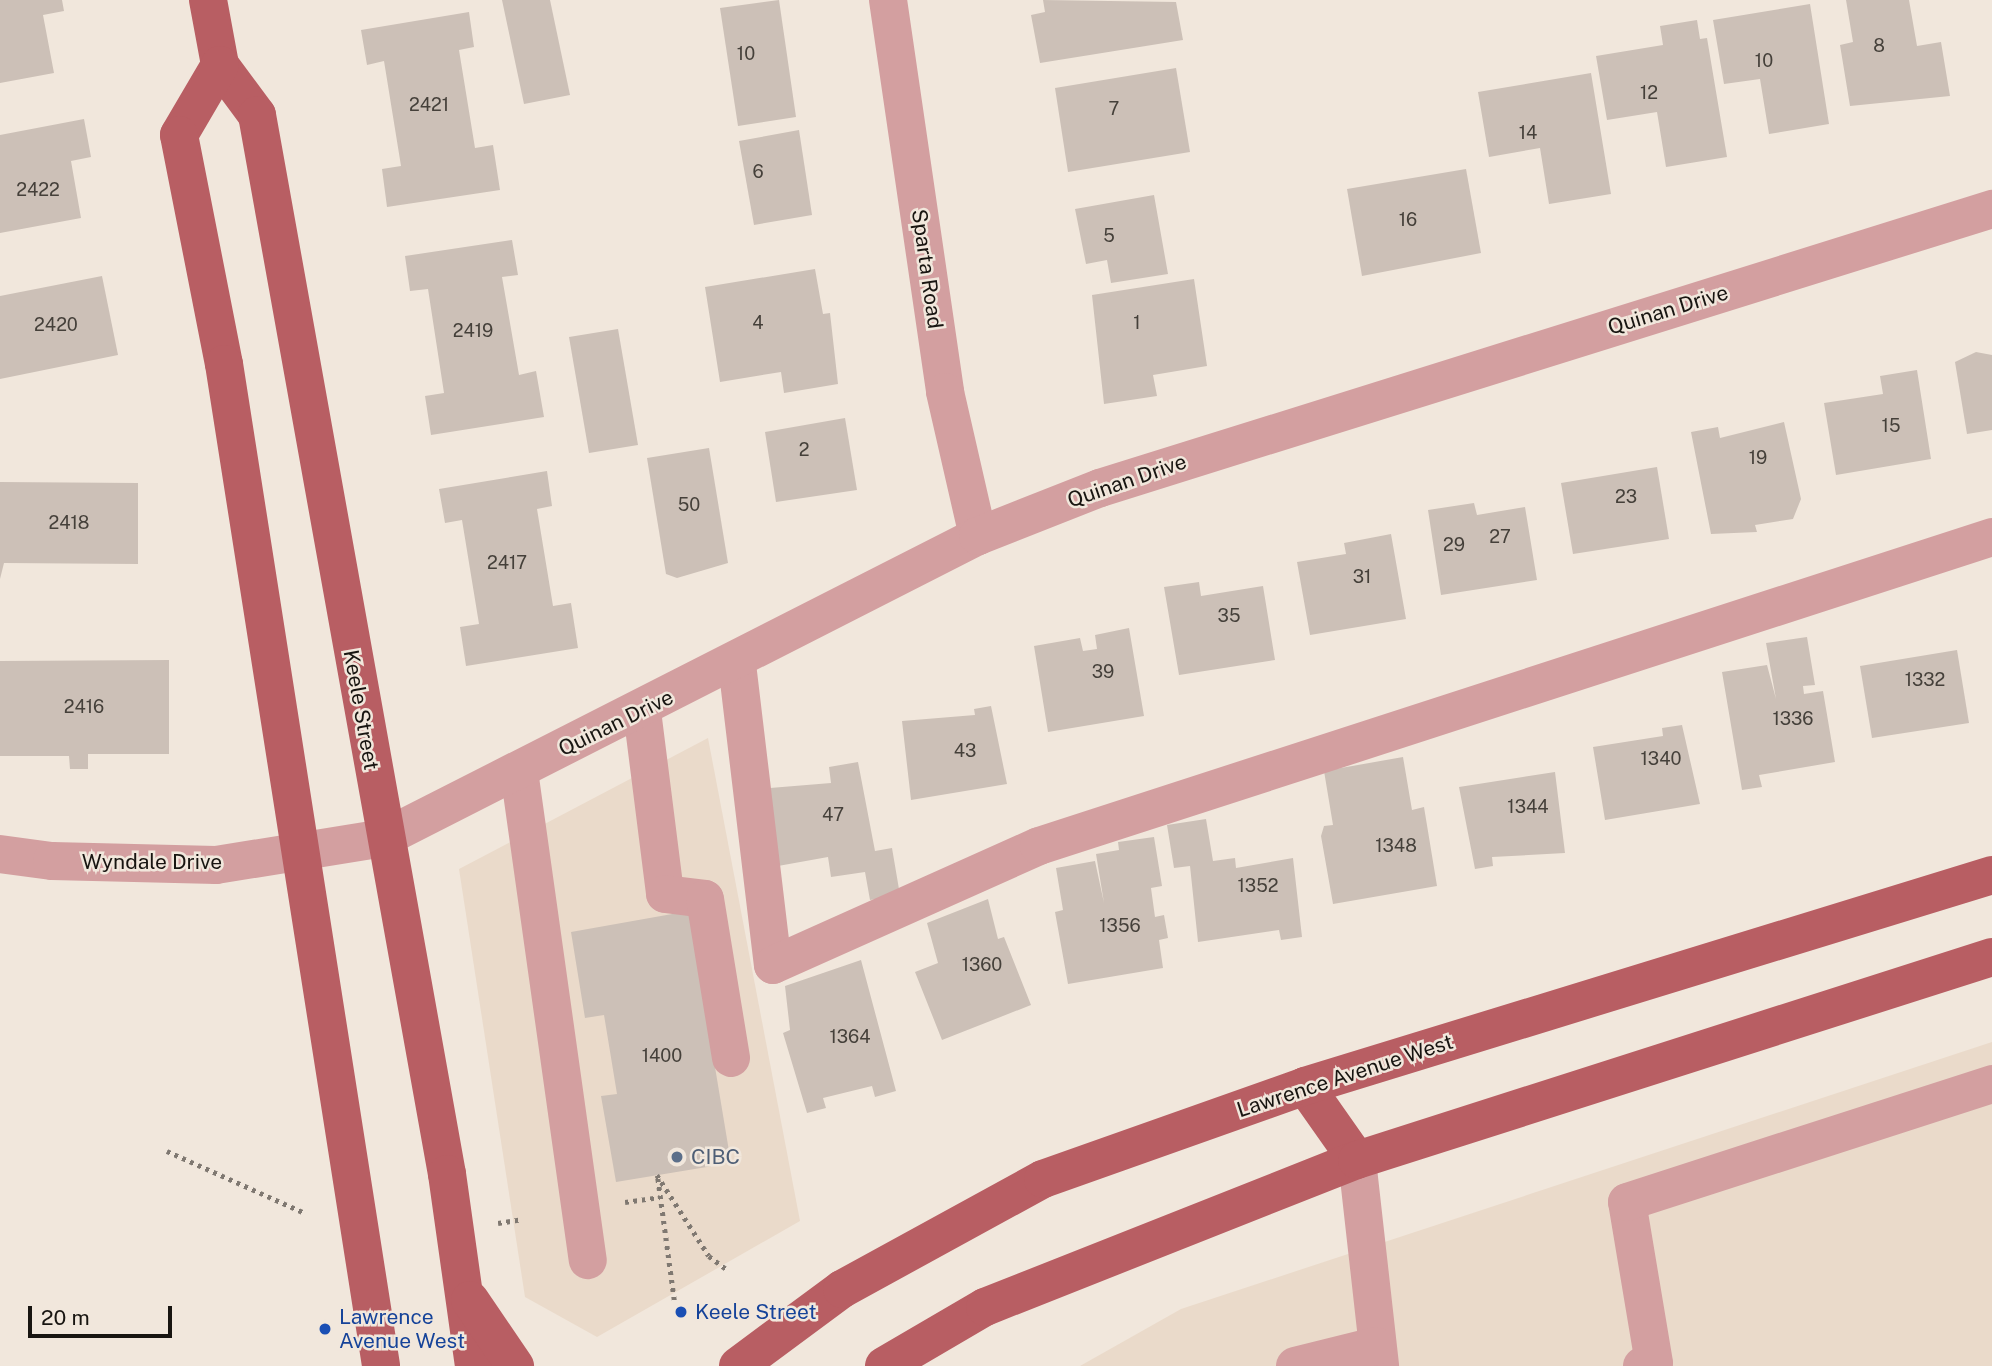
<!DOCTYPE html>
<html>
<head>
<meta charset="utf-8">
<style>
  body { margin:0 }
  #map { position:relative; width:1992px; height:1366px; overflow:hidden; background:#f1e7dc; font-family:"Public Sans",sans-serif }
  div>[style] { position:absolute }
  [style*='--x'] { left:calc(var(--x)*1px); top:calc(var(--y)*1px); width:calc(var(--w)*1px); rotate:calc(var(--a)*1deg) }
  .built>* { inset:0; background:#eadaca }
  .building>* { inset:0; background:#ccc0b7 }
  .path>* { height:4.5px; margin-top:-2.25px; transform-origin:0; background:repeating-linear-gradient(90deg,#7f7871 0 3.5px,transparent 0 8.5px) }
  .minor>* { height:38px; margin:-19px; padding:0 19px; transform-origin:19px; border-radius:19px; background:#d39fa0 }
  .major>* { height:38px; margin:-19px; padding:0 19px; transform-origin:19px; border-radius:19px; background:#b85e63 }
  .dots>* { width:19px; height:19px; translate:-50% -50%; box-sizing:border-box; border:4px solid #f1e7dc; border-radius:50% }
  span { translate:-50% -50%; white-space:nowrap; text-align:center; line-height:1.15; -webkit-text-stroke:5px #f1e7dc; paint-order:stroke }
  .number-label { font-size:18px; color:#45403a }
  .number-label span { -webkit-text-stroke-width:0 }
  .street-label { font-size:21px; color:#181511 }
  .service-label { font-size:21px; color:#4e5e75 }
  .left { translate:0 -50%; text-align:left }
  .transit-label { font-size:21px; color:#164399 }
  .scale { position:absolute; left:28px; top:1306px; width:144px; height:32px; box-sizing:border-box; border:4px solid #181511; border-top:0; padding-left:9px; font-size:21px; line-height:24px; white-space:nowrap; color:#181511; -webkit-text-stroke:5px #f1e7dc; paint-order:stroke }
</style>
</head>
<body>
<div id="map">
  <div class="built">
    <div style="clip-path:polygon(708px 738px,800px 1221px,597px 1337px,525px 1297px,459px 869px)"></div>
    <div style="clip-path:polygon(1992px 1042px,1992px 1366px,1080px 1366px,1181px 1309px)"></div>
  </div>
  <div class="building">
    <div style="clip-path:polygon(0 0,62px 0,64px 11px,43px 15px,54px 73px,0 83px)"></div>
    <div style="clip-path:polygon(502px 0,550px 0,570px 95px,524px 104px)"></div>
    <div style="clip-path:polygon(779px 0,796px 117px,738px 126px,720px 8px)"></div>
    <div style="clip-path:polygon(1043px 0,1176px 2px,1183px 40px,1040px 63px,1031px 15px,1045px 12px)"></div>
    <div style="clip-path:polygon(1846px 0,1909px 0,1917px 46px,1941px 42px,1950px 96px,1850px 106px,1840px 45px,1853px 42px)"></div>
    <div style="clip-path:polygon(1810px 4px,1829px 124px,1769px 134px,1760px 79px,1724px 84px,1713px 20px)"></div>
    <div style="clip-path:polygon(469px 12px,474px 47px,459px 50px,475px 148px,493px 145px,500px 190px,387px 207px,382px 169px,401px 166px,384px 61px,367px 65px,361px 30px)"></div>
    <div style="clip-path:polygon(1697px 20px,1700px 39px,1707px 38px,1727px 157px,1666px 167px,1657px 112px,1607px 120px,1596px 56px,1663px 45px,1660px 26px)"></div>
    <div style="clip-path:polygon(1176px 68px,1190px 152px,1068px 172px,1055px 88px)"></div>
    <div style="clip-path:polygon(1591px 73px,1611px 194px,1549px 204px,1540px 148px,1489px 157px,1478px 92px)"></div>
    <div style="clip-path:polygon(84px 119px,91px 157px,71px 161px,81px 218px,0 233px,0 135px)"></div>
    <div style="clip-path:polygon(799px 130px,812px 215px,754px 225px,739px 141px)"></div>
    <div style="clip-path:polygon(1466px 169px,1481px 253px,1362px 276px,1347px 189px)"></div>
    <div style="clip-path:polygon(1154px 195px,1168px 274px,1111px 283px,1107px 260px,1086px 264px,1075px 209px)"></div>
    <div style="clip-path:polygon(512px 240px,518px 275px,502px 277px,519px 375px,536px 371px,544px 417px,431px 435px,425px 396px,444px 393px,428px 289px,410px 291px,405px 256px)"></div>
    <div style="clip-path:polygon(815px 269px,823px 314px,830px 313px,838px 384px,784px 393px,781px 372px,720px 382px,705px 287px)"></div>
    <div style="clip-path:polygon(102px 276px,118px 355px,0 379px,0 296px)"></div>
    <div style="clip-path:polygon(1194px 279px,1207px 366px,1153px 375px,1157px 396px,1104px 404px,1092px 295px)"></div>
    <div style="clip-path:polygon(618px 329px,638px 445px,589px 453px,569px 337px)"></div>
    <div style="clip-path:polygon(1976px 352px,1992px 355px,1992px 430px,1967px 434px,1955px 362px)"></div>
    <div style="clip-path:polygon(1917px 370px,1931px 459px,1836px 475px,1824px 403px,1883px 394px,1880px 376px)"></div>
    <div style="clip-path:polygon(845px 418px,857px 490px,776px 502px,765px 432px)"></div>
    <div style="clip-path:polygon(1784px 422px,1801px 499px,1793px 519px,1755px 525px,1757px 532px,1711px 534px,1691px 432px,1718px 427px,1720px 438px)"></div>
    <div style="clip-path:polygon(709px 448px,728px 563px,677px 578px,666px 574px,647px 458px)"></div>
    <div style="clip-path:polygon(1657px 467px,1669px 539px,1573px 554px,1561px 483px)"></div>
    <div style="clip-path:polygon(547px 471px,552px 506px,537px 509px,553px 606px,571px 603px,578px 648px,466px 666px,460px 627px,479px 624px,462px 520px,445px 523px,439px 489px)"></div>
    <div style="clip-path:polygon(0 482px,138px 483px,138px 564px,4px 563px,0 579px)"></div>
    <div style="clip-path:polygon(1474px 503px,1477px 515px,1525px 507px,1537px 580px,1441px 595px,1428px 510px)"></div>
    <div style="clip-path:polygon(1391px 534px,1406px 619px,1310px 635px,1297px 562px,1346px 554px,1344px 543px)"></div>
    <div style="clip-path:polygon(1199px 582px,1201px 596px,1263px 586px,1275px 660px,1179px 675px,1164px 587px)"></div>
    <div style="clip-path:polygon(1129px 628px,1144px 716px,1048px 732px,1034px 646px,1080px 638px,1083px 651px,1097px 649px,1095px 635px)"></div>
    <div style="clip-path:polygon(1807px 637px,1815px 685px,1803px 686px,1804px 694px,1823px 691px,1835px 762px,1759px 775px,1762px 787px,1742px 790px,1722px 672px,1767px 665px,1776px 699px,1766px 643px)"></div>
    <div style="clip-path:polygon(1957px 650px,1969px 723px,1872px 738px,1860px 666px)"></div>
    <div style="clip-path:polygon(169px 660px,169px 754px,88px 754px,88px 769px,70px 769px,69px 756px,0 756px,0 661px)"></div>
    <div style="clip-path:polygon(991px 706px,1007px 784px,911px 800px,902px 721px,975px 715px,974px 709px)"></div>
    <div style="clip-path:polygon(1682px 725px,1700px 804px,1605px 820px,1593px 747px,1663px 736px,1662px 728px)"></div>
    <div style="clip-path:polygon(1403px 757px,1412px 810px,1424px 807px,1437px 886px,1333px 904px,1321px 836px,1324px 826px,1333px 825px,1324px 771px)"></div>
    <div style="clip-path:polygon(858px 762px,875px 851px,892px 848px,900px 895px,870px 900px,865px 872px,831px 877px,828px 857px,778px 866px,770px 788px,831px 783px,829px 767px)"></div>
    <div style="clip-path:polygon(1555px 772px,1565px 853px,1492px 857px,1493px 866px,1475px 869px,1459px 787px)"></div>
    <div style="clip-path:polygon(1206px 819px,1213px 861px,1235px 858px,1236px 868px,1293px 858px,1302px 937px,1281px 940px,1279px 930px,1198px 942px,1190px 866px,1174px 868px,1167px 825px)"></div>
    <div style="clip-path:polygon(1154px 837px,1162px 886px,1151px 888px,1155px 917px,1164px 915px,1168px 938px,1159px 940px,1163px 968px,1068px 984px,1055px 912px,1063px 910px,1056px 868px,1095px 861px,1104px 903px,1096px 854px,1119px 850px,1118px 842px)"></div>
    <div style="clip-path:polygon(988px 899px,998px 939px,1004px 937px,1031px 1005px,942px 1040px,915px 972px,938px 963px,927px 923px)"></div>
    <div style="clip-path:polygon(689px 911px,731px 1163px,616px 1182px,601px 1096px,617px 1094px,604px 1015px,585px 1018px,571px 932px)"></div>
    <div style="clip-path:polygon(861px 960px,896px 1091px,875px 1097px,872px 1086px,823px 1098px,826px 1108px,807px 1113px,783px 1033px,790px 1030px,785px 986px)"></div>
  </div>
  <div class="path">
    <div style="--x:167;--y:1151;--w:151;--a:24.2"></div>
    <div style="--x:625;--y:1202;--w:35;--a:-8"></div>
    <div style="--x:498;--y:1223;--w:25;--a:-9"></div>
    <div style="--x:674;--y:1300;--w:126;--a:-97.7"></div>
    <div style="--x:657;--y:1175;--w:96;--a:57.3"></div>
    <div style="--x:709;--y:1256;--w:25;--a:37"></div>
  </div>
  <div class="minor">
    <div style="--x:888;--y:0;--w:396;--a:81.7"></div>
    <div style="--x:945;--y:392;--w:148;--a:77.1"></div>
    <div style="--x:737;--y:664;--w:303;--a:83.2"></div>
    <div style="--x:773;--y:965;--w:291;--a:-24.1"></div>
    <div style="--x:1039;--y:846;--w:1002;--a:-17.96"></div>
    <div style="--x:642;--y:711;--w:184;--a:82.8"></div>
    <div style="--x:665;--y:894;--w:40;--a:7.1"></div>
    <div style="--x:705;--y:899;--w:161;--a:80.7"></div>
    <div style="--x:519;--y:771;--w:494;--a:82"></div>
    <div style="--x:0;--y:854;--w:52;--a:7.7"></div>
    <div style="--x:52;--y:861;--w:164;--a:1.4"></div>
    <div style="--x:216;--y:865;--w:170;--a:-9.1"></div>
    <div style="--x:384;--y:838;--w:666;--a:-26.95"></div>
    <div style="--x:978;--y:536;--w:131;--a:-21.5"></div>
    <div style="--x:1100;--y:488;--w:935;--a:-17.37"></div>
    <div style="--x:1357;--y:1160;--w:207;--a:83.6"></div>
    <div style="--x:1295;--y:1366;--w:83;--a:-13.9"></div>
    <div style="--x:1642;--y:1366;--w:12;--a:-14"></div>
    <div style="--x:1654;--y:1363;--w:163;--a:-99.5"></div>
    <div style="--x:1627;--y:1202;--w:384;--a:-17.9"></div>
  </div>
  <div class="major">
    <div style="--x:208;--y:0;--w:66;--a:79.5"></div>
    <div style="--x:220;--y:65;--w:62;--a:53.5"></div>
    <div style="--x:257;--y:115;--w:1076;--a:79.83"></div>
    <div style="--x:447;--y:1174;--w:194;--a:82"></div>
    <div style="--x:220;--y:65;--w:81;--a:120.4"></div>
    <div style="--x:179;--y:135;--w:233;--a:78.9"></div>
    <div style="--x:224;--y:364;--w:1014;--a:81.09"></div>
    <div style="--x:1305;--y:1086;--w:90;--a:54.9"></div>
    <div style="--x:470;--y:1300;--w:80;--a:55.7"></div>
    <div style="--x:738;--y:1366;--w:129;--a:-36.5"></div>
    <div style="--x:842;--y:1289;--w:229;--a:-28.7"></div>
    <div style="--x:1043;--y:1179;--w:278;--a:-19.5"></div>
    <div style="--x:1305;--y:1086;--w:719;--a:-17.07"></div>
    <div style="--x:884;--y:1366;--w:117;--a:-30.3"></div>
    <div style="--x:985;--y:1307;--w:400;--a:-21.6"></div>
    <div style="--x:1357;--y:1160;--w:667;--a:-17.73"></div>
  </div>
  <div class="dots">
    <div style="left:677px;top:1157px;background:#5c6f8a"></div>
    <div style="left:681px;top:1312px;background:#1a4fb4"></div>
    <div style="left:325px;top:1329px;background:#1a4fb4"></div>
  </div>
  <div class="number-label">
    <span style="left:1879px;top:46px">8</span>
    <span style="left:746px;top:54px">10</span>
    <span style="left:1764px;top:61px">10</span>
    <span style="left:1649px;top:93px">12</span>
    <span style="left:429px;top:105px">2421</span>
    <span style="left:1114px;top:109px">7</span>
    <span style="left:1528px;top:133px">14</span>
    <span style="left:758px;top:172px">6</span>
    <span style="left:38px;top:190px">2422</span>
    <span style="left:1408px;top:220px">16</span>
    <span style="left:1109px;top:236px">5</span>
    <span style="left:758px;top:323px">4</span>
    <span style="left:1137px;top:323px">1</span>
    <span style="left:56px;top:325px">2420</span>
    <span style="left:473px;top:331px">2419</span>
    <span style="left:1891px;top:426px">15</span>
    <span style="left:804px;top:450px">2</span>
    <span style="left:1758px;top:458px">19</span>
    <span style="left:1626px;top:497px">23</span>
    <span style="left:689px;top:505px">50</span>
    <span style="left:69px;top:523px">2418</span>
    <span style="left:1500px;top:537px">27</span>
    <span style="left:1454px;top:545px">29</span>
    <span style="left:507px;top:563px">2417</span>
    <span style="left:1362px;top:577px">31</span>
    <span style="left:1229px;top:616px">35</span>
    <span style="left:1103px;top:672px">39</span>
    <span style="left:1925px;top:680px">1332</span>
    <span style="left:84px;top:707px">2416</span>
    <span style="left:1793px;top:719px">1336</span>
    <span style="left:965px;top:751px">43</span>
    <span style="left:1661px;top:759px">1340</span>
    <span style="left:1528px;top:807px">1344</span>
    <span style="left:833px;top:815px">47</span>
    <span style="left:1396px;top:846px">1348</span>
    <span style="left:1258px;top:886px">1352</span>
    <span style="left:1120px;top:926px">1356</span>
    <span style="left:982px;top:965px">1360</span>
    <span style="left:850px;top:1037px">1364</span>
    <span style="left:662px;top:1056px">1400</span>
  </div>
  <div class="street-label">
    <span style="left:927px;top:269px;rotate:82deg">Sparta Road</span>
    <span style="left:1668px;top:310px;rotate:-17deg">Quinan Drive</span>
    <span style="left:1127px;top:481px;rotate:-19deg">Quinan Drive</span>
    <span style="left:361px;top:710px;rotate:80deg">Keele Street</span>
    <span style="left:616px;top:723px;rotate:-26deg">Quinan Drive</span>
    <span style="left:152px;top:862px">Wyndale Drive</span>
    <span style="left:1345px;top:1076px;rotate:-18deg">Lawrence Avenue West</span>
  </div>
  <div class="service-label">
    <span class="left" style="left:691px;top:1157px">CIBC</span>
  </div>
  <div class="transit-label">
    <span class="left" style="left:695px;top:1312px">Keele Street</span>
    <span class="left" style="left:339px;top:1329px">Lawrence<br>Avenue West</span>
  </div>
  <div class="scale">20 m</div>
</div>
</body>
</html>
